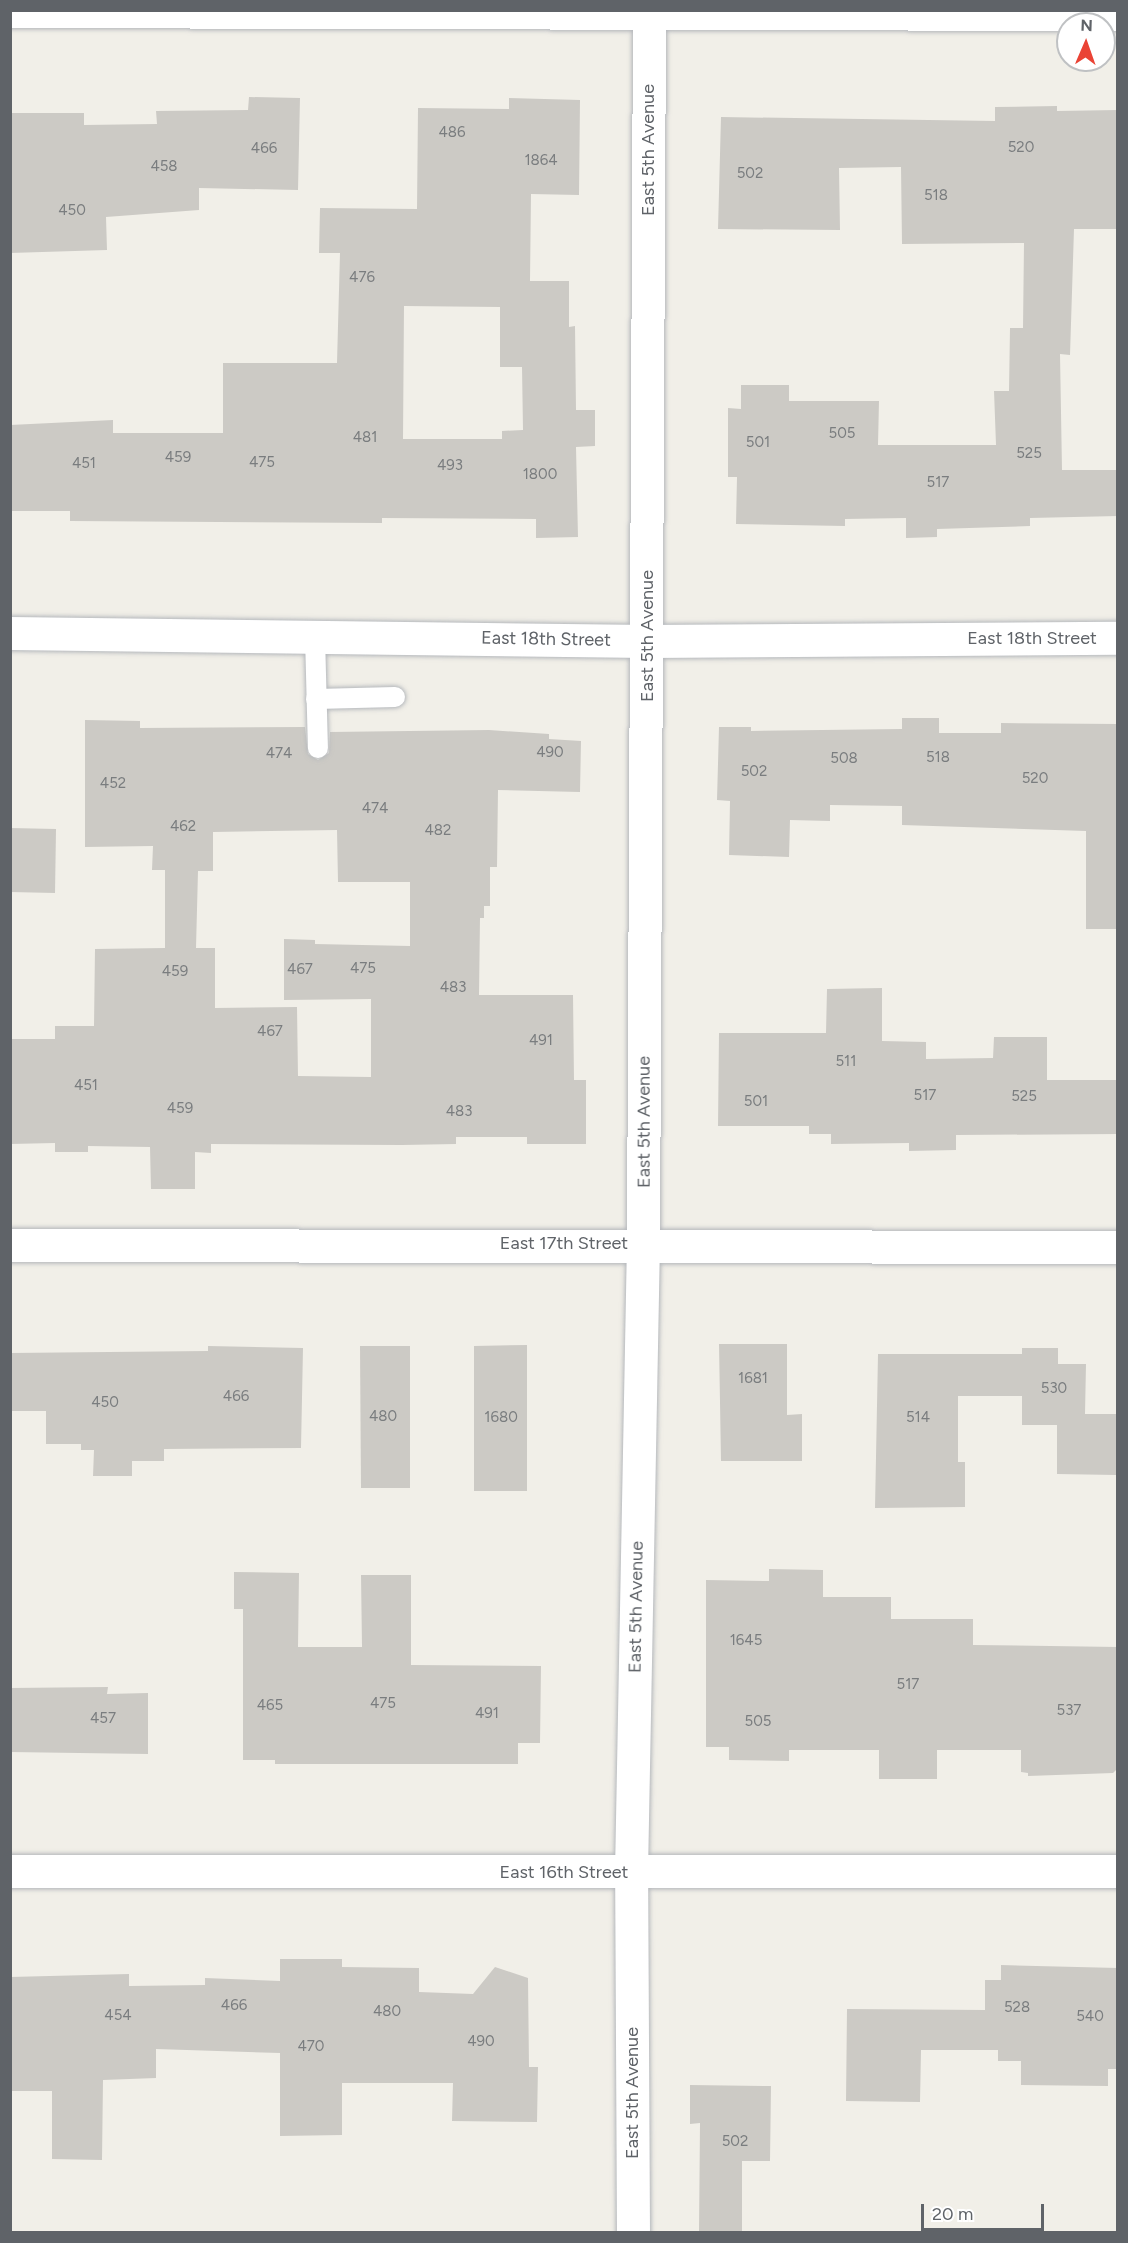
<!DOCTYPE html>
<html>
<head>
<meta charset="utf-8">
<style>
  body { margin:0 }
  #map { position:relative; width:1128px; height:2243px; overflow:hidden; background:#f1efe8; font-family:Figtree,sans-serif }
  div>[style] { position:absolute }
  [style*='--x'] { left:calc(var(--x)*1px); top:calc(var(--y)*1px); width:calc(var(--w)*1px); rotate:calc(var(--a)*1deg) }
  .building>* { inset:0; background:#cccac5 }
  .roads { filter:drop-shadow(0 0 2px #b5b8bc) drop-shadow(0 0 2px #b5b8bc) }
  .service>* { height:20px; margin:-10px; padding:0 10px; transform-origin:10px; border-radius:10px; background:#fff }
  .minor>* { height:33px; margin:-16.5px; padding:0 16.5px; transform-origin:16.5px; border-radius:16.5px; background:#fff }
  .tertiary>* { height:33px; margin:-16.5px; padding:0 16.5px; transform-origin:16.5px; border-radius:16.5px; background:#fff }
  span { translate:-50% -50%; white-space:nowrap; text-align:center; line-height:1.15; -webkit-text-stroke:4.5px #fff; paint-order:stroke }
  .number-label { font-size:15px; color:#7a7d7f }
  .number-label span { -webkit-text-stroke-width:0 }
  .street-label { font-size:18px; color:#5f6368 }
  .frame { position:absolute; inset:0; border:12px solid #5f6368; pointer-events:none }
  .north { position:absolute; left:1056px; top:12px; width:60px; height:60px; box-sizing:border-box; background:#fff; border:2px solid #bfc1c3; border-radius:50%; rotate:2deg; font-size:16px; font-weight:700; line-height:24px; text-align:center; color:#5f6368 }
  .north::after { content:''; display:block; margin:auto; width:21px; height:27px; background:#ea4335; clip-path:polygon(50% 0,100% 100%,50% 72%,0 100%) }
  .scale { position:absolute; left:921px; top:2204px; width:123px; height:27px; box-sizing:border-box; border:3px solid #5f6368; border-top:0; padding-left:8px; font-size:18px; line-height:21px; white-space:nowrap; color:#5f6368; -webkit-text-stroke:4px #fff; paint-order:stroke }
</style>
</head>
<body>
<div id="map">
  <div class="building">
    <div style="clip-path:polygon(249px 97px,300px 98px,298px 190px,199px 188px,199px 210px,106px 217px,107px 250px,10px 253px,10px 113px,84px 113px,84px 125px,157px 124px,156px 111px,248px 110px)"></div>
    <div style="clip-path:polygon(evenodd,509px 98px,580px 100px,579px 195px,531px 194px,530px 281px,569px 281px,569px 327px,575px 326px,576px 410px,595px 410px,595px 446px,576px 447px,578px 537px,536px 538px,536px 519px,382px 518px,382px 523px,70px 521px,70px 511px,10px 511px,10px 425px,113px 420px,113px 433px,223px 433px,223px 363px,337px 363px,340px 253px,319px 253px,320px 208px,417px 209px,418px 108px,509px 109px,509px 98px,404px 306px,500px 307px,500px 367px,522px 367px,523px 430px,502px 431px,502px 439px,403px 439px,404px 306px)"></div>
    <div style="clip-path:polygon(1057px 106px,1057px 111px,1118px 110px,1118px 229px,1074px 229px,1070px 355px,1060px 354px,1062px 470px,1118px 470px,1118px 516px,1030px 518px,1030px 526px,937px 529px,937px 537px,906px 538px,906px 518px,845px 519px,845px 526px,736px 524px,737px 477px,728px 477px,728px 408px,741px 409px,741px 385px,789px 385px,789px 401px,879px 401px,878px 445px,996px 445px,994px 391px,1009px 391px,1010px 328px,1023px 328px,1024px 243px,902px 244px,901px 167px,839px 168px,840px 230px,718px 229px,721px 117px,995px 121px,995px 107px)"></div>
    <div style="clip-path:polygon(902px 718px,939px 718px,939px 733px,1001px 733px,1001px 723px,1118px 724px,1118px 929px,1086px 929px,1086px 831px,902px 825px,902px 806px,830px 805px,830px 821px,790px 820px,789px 857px,729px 855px,730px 801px,717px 800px,719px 727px,751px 727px,751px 731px,902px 729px)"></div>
    <div style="clip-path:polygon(evenodd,85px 720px,140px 721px,140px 728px,305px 727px,308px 754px,318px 760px,329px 753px,330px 732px,489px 730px,549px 734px,549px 739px,581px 741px,580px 792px,498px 790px,497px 867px,490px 867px,490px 906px,484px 906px,484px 918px,480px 918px,479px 995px,573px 995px,574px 1080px,586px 1080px,586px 1144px,527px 1144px,527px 1137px,456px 1137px,456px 1144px,402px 1145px,211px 1144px,211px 1153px,195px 1152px,195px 1189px,151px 1189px,150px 1147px,88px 1146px,88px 1152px,55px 1152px,55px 1143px,10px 1144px,10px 1039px,55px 1039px,55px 1026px,94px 1026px,95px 949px,165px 948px,165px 870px,152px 870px,153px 846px,85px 847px,85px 720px,337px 830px,338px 882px,410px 882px,410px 946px,315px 944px,315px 940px,284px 939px,284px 1000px,371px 999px,371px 1077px,298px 1076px,297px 1007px,215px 1008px,215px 948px,196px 948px,198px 871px,213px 871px,213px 832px,337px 830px)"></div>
    <div style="clip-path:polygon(10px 828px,56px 829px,55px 893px,10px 892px)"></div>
    <div style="clip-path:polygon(882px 988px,882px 1041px,926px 1042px,926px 1059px,993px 1058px,994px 1037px,1047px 1037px,1047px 1080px,1118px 1080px,1118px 1134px,956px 1135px,956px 1150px,909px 1151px,909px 1143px,831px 1144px,831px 1134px,809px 1134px,809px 1126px,718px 1126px,719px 1033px,826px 1033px,827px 989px)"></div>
    <div style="clip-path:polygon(719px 1344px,787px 1344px,787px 1415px,802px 1414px,802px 1461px,721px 1461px)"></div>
    <div style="clip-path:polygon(527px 1345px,527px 1491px,474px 1491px,474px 1346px)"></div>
    <div style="clip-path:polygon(208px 1346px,303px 1348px,301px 1448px,164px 1449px,164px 1461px,132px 1461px,132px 1476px,93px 1476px,94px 1450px,81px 1450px,81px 1444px,46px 1444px,46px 1411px,10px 1411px,10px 1353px,208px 1351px)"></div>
    <div style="clip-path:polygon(360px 1346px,410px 1346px,410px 1488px,361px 1488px)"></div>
    <div style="clip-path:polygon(1022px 1348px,1058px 1348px,1058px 1364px,1086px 1364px,1085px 1414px,1117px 1414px,1116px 1475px,1057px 1474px,1057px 1425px,1022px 1425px,1022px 1396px,958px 1396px,958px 1462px,965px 1462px,965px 1507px,875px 1508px,878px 1354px,1022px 1354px)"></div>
    <div style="clip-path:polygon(769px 1569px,823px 1570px,823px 1597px,891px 1597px,891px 1619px,973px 1619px,973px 1645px,1118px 1647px,1118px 1768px,1113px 1773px,1028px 1776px,1028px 1773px,1021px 1772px,1021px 1750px,937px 1750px,937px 1779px,879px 1779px,879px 1750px,789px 1750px,789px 1761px,729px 1760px,729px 1747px,706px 1747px,706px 1580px,769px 1581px)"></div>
    <div style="clip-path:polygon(234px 1572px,299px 1573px,298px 1647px,362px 1647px,361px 1575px,411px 1575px,411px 1665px,541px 1666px,540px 1743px,518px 1743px,518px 1764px,275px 1764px,275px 1760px,243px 1760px,243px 1609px,234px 1609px)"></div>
    <div style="clip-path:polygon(108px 1687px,107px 1694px,148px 1693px,148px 1754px,10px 1752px,10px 1688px)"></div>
    <div style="clip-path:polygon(280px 1959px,342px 1959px,342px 1967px,419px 1968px,419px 1992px,473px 1994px,495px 1967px,528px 1978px,529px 2067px,538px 2067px,537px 2122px,452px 2121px,453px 2083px,342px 2083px,342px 2135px,280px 2136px,280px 2053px,156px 2049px,156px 2078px,103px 2080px,102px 2160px,52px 2159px,52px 2091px,10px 2091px,10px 1977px,129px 1974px,129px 1986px,205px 1985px,205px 1978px,280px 1981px)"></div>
    <div style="clip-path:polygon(1001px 1965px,1118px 1968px,1118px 2069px,1108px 2069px,1108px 2086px,1021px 2085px,1021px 2061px,998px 2061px,998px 2050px,921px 2050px,920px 2102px,846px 2101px,847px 2009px,985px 2010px,985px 1980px,1001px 1980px)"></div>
    <div style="clip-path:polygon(690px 2085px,771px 2086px,770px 2161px,742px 2161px,742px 2232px,699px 2232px,700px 2123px,690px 2124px)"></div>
  </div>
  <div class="roads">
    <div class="service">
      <div style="--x:315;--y:636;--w:112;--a:88.5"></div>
      <div style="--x:316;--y:699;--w:79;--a:-1.5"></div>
    </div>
    <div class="minor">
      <div style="--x:10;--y:11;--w:1108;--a:0.16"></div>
      <div style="--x:10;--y:633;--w:638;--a:0.72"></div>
      <div style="--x:648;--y:641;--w:470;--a:-0.4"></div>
      <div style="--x:10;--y:1871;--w:1108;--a:0"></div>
      <div style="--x:633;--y:2232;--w:360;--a:-90.3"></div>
      <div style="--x:631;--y:1872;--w:629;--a:-88.91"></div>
      <div style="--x:643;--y:1243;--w:1233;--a:-89.72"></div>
    </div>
    <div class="tertiary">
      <div style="--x:10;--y:1245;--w:1108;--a:0.1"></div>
    </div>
  </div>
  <div class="number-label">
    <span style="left:452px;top:133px">486</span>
    <span style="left:1021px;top:148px">520</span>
    <span style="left:264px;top:149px">466</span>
    <span style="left:541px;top:161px">1864</span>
    <span style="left:164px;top:167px">458</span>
    <span style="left:750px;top:174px">502</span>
    <span style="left:936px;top:196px">518</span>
    <span style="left:72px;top:211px">450</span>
    <span style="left:362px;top:278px">476</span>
    <span style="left:842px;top:434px">505</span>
    <span style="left:365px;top:438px">481</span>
    <span style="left:758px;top:443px">501</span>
    <span style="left:1029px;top:454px">525</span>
    <span style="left:178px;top:458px">459</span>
    <span style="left:262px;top:463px">475</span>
    <span style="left:84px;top:464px">451</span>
    <span style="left:450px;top:466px">493</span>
    <span style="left:540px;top:475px">1800</span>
    <span style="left:938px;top:483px">517</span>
    <span style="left:550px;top:753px">490</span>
    <span style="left:279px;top:754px">474</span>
    <span style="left:938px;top:758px">518</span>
    <span style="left:844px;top:759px">508</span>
    <span style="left:754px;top:772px">502</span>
    <span style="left:1035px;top:779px">520</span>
    <span style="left:113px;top:784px">452</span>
    <span style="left:375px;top:809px">474</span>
    <span style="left:183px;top:827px">462</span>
    <span style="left:438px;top:831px">482</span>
    <span style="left:363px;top:969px">475</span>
    <span style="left:300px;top:970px">467</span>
    <span style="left:175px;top:972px">459</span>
    <span style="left:453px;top:988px">483</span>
    <span style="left:270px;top:1032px">467</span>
    <span style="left:541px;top:1041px">491</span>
    <span style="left:846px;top:1062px">511</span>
    <span style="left:86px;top:1086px">451</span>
    <span style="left:925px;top:1096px">517</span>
    <span style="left:1024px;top:1097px">525</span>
    <span style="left:756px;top:1102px">501</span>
    <span style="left:180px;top:1109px">459</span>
    <span style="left:459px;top:1112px">483</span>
    <span style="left:753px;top:1379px">1681</span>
    <span style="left:1054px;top:1389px">530</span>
    <span style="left:236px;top:1397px">466</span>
    <span style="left:105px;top:1403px">450</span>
    <span style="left:383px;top:1417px">480</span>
    <span style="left:501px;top:1418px">1680</span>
    <span style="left:918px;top:1418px">514</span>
    <span style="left:746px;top:1641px">1645</span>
    <span style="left:908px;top:1685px">517</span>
    <span style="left:383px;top:1704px">475</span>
    <span style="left:270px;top:1706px">465</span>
    <span style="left:1069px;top:1711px">537</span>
    <span style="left:487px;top:1714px">491</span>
    <span style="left:103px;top:1719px">457</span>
    <span style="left:758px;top:1722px">505</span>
    <span style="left:234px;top:2006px">466</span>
    <span style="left:1017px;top:2008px">528</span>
    <span style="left:387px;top:2012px">480</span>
    <span style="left:118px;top:2016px">454</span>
    <span style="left:1090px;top:2017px">540</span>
    <span style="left:481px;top:2042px">490</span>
    <span style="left:311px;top:2047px">470</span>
    <span style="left:735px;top:2142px">502</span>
  </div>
  <div class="street-label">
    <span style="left:648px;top:150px;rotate:-90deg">East 5th Avenue</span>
    <span style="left:647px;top:636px;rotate:-90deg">East 5th Avenue</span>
    <span style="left:1032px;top:638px">East 18th Street</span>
    <span style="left:546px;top:639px;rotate:1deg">East 18th Street</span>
    <span style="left:644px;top:1122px;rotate:-90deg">East 5th Avenue</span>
    <span style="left:564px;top:1243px">East 17th Street</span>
    <span style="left:636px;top:1607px;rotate:-89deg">East 5th Avenue</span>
    <span style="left:564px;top:1872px">East 16th Street</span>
    <span style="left:632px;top:2093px;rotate:-90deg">East 5th Avenue</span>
  </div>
  <div class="frame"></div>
  <div class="north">N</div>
  <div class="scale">20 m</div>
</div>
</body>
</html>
